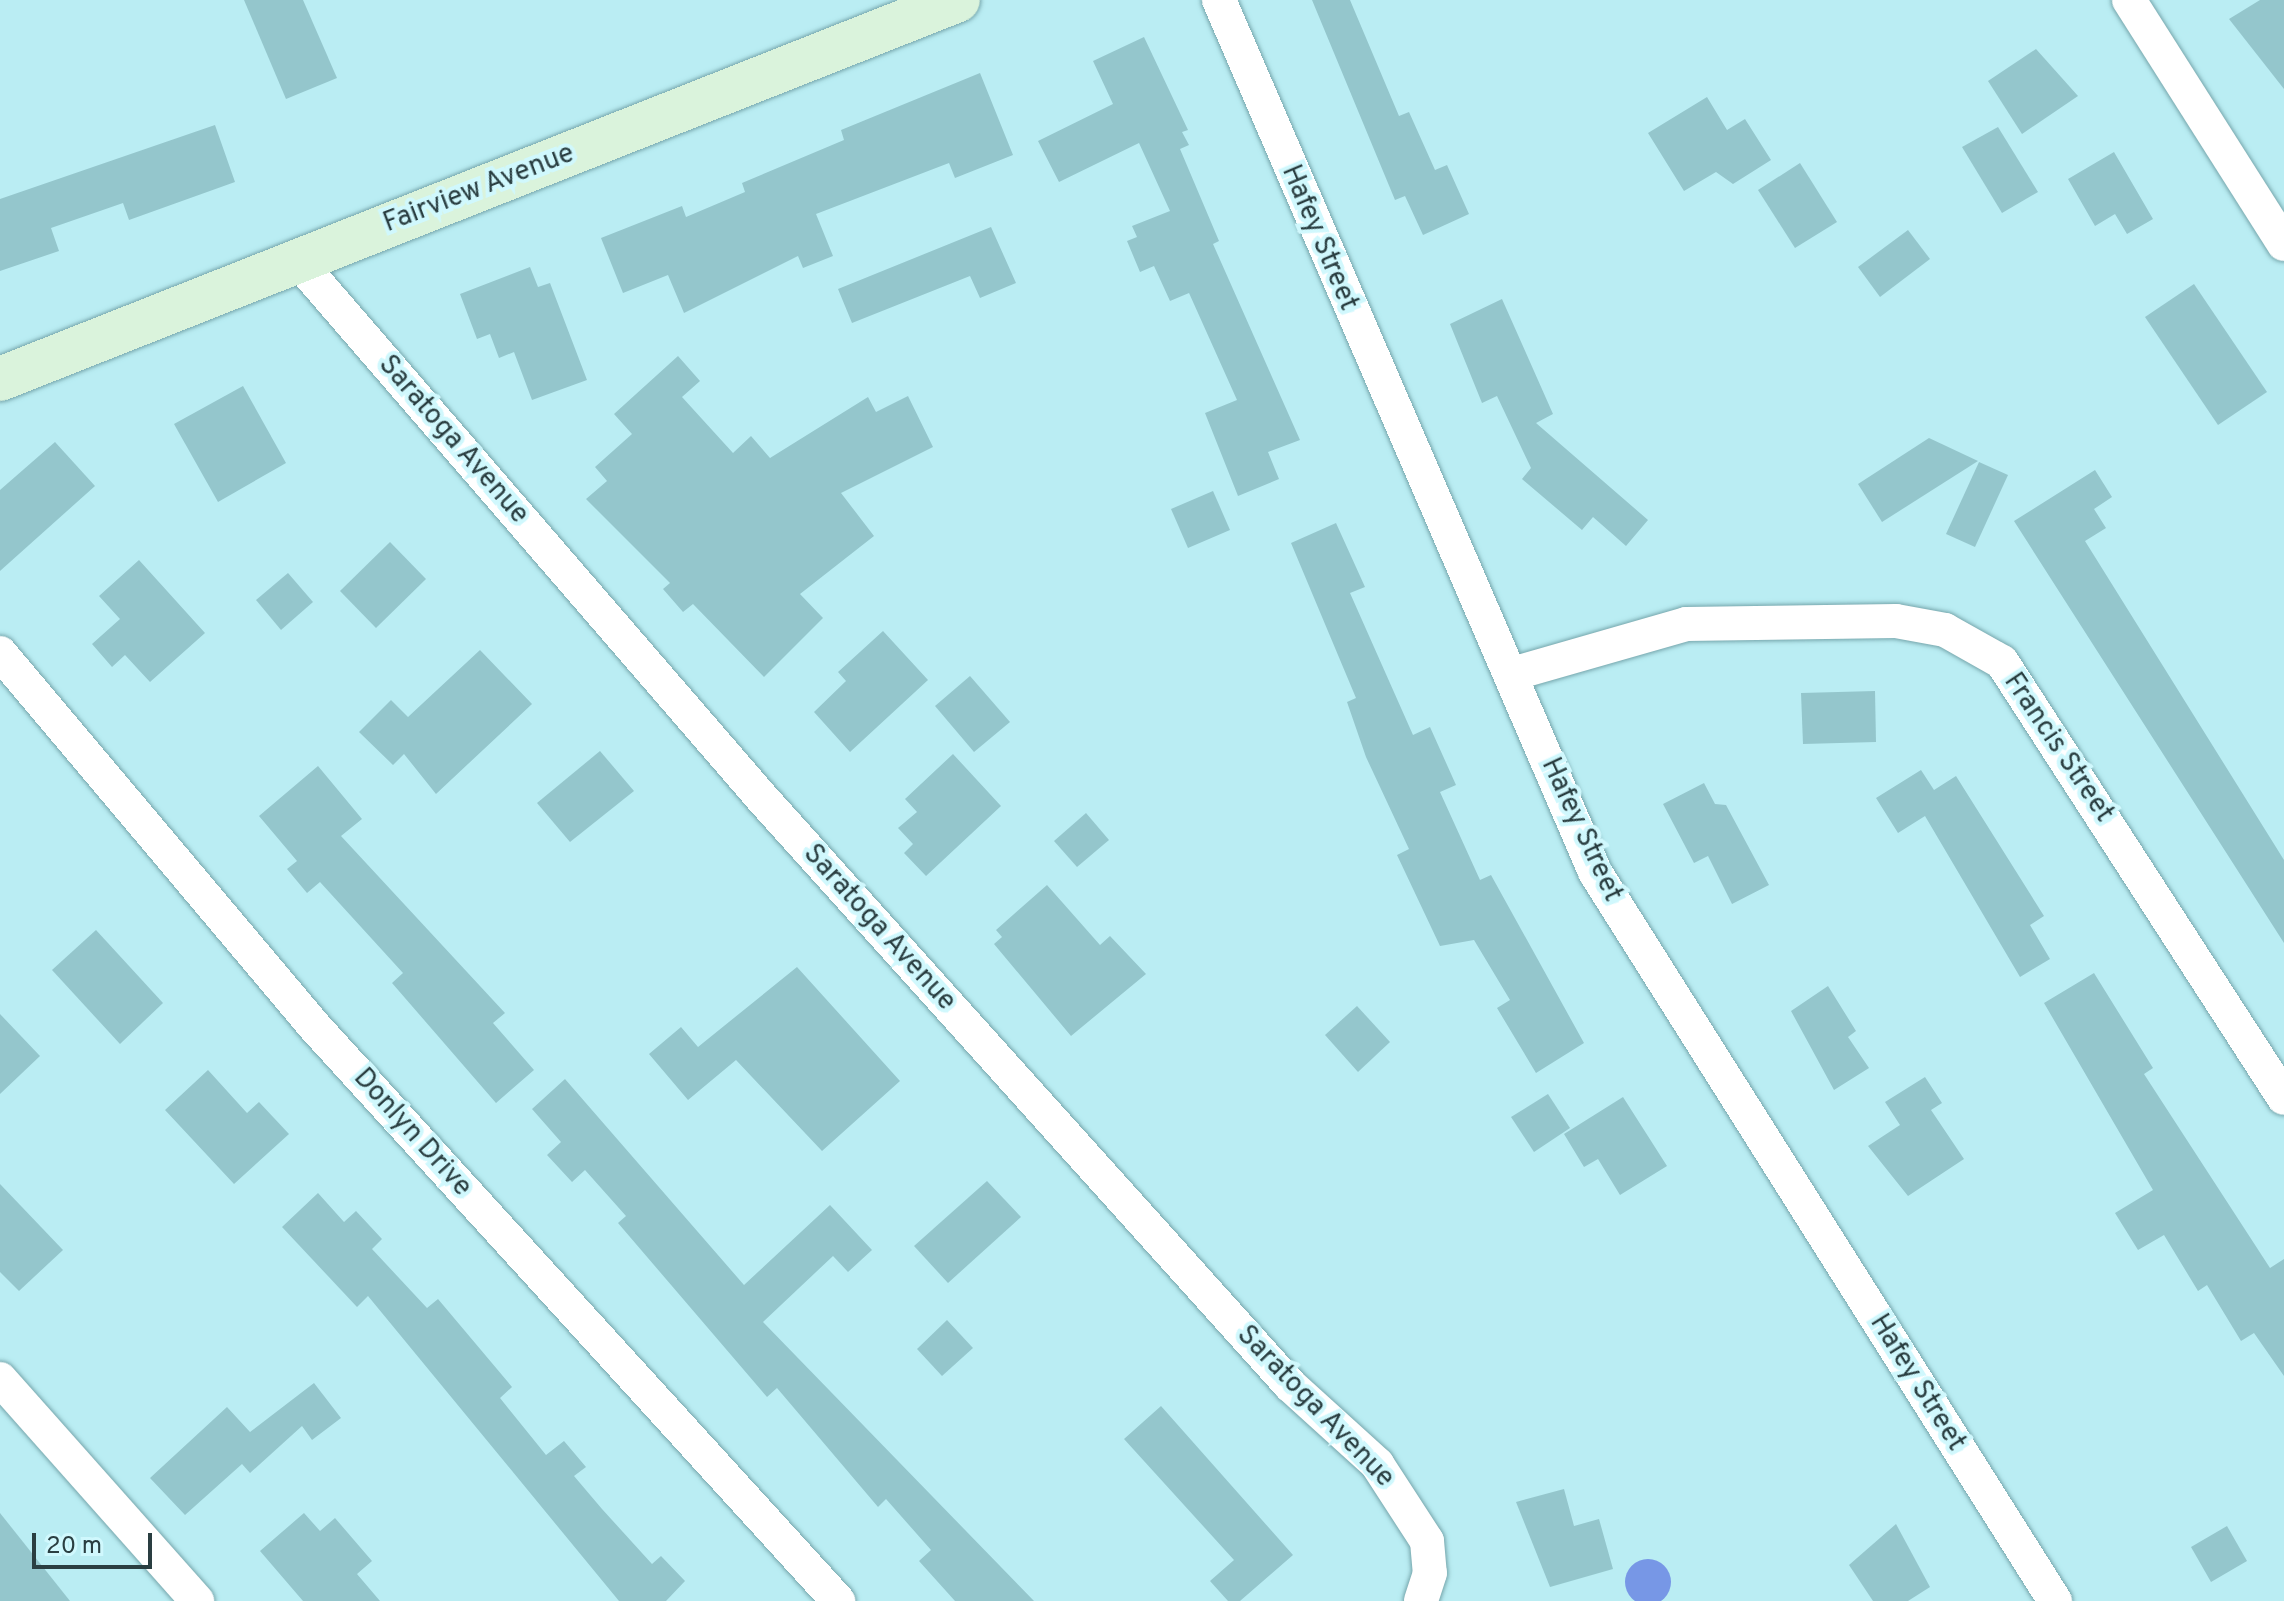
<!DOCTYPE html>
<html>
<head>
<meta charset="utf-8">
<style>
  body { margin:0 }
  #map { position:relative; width:2284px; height:1601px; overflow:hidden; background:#baedf3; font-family:Overpass,sans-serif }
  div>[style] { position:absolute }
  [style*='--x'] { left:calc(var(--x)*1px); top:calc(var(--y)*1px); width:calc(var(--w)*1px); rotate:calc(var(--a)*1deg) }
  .water>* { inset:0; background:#7797e6 }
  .round { border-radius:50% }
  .building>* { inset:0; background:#94c6cc }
  .roads { filter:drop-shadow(0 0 2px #76a6ac) drop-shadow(0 0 2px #76a6ac) }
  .street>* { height:34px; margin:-17px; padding:0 17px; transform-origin:17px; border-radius:17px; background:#fff }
  .secondary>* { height:44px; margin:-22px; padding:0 22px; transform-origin:22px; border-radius:22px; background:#daf3dc }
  span { translate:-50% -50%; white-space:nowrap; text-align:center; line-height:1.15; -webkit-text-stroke:8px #d0f8fd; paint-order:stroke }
  .street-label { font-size:28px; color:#2a3e41 }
  .scale { position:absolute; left:32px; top:1533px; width:120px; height:36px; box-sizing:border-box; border:4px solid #2a3e41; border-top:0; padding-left:10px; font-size:24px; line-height:28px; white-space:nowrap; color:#2a3e41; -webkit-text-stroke:6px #d0f8fd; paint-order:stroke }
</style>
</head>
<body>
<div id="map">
  <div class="water">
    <div class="round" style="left:1625px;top:1559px;width:46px;height:46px"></div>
  </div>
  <div class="building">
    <div style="clip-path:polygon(244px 0,303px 0,337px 78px,286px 99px)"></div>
    <div style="clip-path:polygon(1312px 0,1350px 0,1399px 116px,1409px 112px,1435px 170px,1447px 165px,1469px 214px,1423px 235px,1405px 196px,1395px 200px)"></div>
    <div style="clip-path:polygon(2260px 0,2284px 0,2284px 89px,2229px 19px)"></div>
    <div style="clip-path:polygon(1144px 37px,1188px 130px,1182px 132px,1189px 145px,1180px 149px,1219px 241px,1213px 244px,1300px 440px,1268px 452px,1279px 479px,1238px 496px,1205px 413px,1237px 400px,1189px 293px,1170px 301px,1154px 266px,1140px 272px,1127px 241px,1137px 237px,1132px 226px,1170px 211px,1139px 143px,1059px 182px,1038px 141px,1113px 104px,1093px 61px)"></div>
    <div style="clip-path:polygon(2036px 49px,2078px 96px,2022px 134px,1988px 81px)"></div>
    <div style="clip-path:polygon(980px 73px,1013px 155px,955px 178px,949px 163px,816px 214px,833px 256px,803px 268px,798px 256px,684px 313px,668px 275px,623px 293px,601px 238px,682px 206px,686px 217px,745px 192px,742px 183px,844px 140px,841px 130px)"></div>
    <div style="clip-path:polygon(1707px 97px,1727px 130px,1745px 119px,1771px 160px,1733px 184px,1716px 172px,1684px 191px,1648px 133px)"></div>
    <div style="clip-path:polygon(215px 125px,235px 182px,129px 220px,123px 203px,51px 228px,59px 251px,0 271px,0 199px)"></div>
    <div style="clip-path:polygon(1998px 127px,2038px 192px,2002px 213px,1962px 147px)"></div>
    <div style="clip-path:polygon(2114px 152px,2153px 219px,2127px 234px,2115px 214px,2095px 226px,2068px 179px)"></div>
    <div style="clip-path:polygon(1800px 163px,1837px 222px,1795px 248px,1758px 190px)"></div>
    <div style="clip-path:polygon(991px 227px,1016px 283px,980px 298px,970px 276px,852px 323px,838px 289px)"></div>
    <div style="clip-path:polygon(1908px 230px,1930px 259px,1880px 297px,1858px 267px)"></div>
    <div style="clip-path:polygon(530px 267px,538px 287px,550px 283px,587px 380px,532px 400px,514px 352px,499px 358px,490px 334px,477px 339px,460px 294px)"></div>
    <div style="clip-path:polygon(2194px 284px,2267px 392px,2218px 425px,2145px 317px)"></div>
    <div style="clip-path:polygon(1502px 299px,1553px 414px,1536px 423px,1648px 520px,1626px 546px,1593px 517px,1582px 530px,1522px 479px,1531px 468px,1497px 396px,1482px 403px,1450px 324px)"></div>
    <div style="clip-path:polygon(678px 356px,700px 381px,682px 397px,733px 453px,751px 436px,770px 458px,868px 397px,876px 412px,908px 396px,933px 447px,841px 493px,874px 536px,800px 594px,823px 618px,764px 677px,693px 604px,683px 612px,663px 589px,670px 583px,586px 499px,607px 481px,595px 467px,632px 434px,614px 414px)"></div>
    <div style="clip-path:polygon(243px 386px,286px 463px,218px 502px,174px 424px)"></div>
    <div style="clip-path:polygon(1929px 438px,1978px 461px,1882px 522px,1858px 484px)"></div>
    <div style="clip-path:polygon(55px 442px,95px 486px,0 571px,0 490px)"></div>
    <div style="clip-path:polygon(1979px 462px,2008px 475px,1975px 547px,1946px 534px)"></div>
    <div style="clip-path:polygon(2095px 470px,2112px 497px,2094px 509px,2106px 528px,2085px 541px,2284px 860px,2284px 943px,2014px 521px)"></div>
    <div style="clip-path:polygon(1213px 491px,1230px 530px,1188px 548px,1171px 509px)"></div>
    <div style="clip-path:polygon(1336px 523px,1365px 587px,1350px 593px,1413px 735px,1430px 727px,1456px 785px,1440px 792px,1480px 880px,1491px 875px,1584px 1043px,1536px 1073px,1497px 1008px,1510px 1000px,1474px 940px,1440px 946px,1397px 855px,1409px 849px,1366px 757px,1347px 702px,1356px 698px,1291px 543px)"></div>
    <div style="clip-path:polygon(390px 542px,426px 579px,376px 628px,340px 591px)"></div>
    <div style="clip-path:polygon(139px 560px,205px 633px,150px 682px,125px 655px,112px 667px,92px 644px,120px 619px,99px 596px)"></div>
    <div style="clip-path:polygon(288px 573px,313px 602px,281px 630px,256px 600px)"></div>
    <div style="clip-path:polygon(883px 631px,928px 680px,850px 752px,814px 712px,846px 681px,838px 672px)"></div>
    <div style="clip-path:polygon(480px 650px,532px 704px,436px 794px,404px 754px,393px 765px,359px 732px,391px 700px,408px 717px)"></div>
    <div style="clip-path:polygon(970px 676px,1010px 722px,974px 752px,935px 706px)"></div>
    <div style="clip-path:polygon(1875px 691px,1876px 742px,1803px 744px,1801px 693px)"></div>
    <div style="clip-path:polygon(600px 751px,634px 791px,570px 842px,537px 803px)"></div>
    <div style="clip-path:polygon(953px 754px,1001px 806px,926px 876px,904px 853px,913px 844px,898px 828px,917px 812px,905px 799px)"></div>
    <div style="clip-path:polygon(318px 766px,362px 819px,341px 836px,505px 1013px,493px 1023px,534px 1070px,496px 1103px,392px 983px,403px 973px,320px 882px,307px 893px,287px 869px,297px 861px,259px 816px)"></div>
    <div style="clip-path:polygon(1921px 770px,1934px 790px,1956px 776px,2044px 916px,2030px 925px,2050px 959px,2020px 977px,1925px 816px,1898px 833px,1876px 798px)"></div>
    <div style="clip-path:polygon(1704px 783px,1715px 804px,1726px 805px,1769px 885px,1732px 904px,1708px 856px,1694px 863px,1663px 804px)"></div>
    <div style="clip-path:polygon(1086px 813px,1109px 840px,1077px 867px,1054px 841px)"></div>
    <div style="clip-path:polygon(1047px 885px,1100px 945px,1110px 936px,1146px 974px,1071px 1036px,994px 944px,1002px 937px,996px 930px)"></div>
    <div style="clip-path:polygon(96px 930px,163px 1003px,120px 1044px,52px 970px)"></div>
    <div style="clip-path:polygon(797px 967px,900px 1081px,822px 1151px,736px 1060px,688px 1100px,649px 1054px,681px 1027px,698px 1047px)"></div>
    <div style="clip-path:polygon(2094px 973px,2153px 1068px,2144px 1074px,2270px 1268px,2284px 1259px,2284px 1376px,2254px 1333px,2241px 1341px,2207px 1285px,2198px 1291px,2164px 1235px,2138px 1250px,2115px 1213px,2153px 1190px,2044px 1003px)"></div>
    <div style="clip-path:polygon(1828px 986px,1856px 1031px,1848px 1037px,1869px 1068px,1834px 1090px,1791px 1011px)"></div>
    <div style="clip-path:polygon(1357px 1006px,1390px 1042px,1358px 1072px,1325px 1035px)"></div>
    <div style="clip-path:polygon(0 1014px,40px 1056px,0 1094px)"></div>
    <div style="clip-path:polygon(208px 1070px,247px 1113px,259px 1102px,289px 1134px,234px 1184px,165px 1110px)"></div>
    <div style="clip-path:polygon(1925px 1077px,1942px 1103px,1931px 1110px,1964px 1159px,1908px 1196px,1868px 1146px,1900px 1125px,1885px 1102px)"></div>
    <div style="clip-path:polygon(565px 1079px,744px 1285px,830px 1205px,872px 1250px,848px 1272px,833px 1256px,763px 1322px,1034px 1601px,955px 1601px,919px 1561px,931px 1550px,886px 1499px,878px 1507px,777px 1388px,767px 1397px,618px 1223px,626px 1216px,585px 1170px,572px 1182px,547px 1155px,561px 1142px,532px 1109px)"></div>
    <div style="clip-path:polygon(1548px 1094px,1570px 1128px,1534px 1152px,1511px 1117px)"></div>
    <div style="clip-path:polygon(1623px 1097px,1667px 1166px,1620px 1195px,1598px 1159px,1584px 1167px,1564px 1134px)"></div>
    <div style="clip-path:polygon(987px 1181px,1021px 1217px,948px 1283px,914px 1246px)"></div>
    <div style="clip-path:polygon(0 1184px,63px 1250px,19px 1291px,0 1272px)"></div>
    <div style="clip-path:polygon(318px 1193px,344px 1222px,356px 1211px,382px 1239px,372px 1249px,427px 1308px,438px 1299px,512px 1387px,500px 1398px,546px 1455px,564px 1441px,586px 1467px,574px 1476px,602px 1509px,652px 1564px,661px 1556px,685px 1581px,666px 1601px,619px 1601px,368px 1296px,357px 1307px,282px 1227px)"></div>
    <div style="clip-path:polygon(947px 1320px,973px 1348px,942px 1376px,917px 1349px)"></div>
    <div style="clip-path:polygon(314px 1383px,341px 1418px,312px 1440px,302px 1426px,250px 1473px,242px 1464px,185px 1515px,150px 1478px,227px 1407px,250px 1432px)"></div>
    <div style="clip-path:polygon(1161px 1406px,1293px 1555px,1240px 1601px,1228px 1601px,1210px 1581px,1234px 1560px,1124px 1439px)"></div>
    <div style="clip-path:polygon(1564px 1489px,1574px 1526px,1599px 1519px,1613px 1569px,1550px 1587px,1516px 1502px)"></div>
    <div style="clip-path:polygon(0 1513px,70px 1601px,0 1601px)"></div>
    <div style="clip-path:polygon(304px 1513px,320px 1531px,335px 1518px,372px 1561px,357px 1574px,380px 1601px,303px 1601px,260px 1551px)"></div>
    <div style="clip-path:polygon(1896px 1524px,1930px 1587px,1908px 1601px,1873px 1601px,1849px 1565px)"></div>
    <div style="clip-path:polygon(2227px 1526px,2247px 1561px,2211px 1582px,2191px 1547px)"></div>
  </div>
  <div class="roads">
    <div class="street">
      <div style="--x:1219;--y:0;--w:950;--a:66.67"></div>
      <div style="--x:1595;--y:872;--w:862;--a:57.75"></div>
      <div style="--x:2129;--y:0;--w:289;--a:57.6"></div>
      <div style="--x:297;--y:260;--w:710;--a:49.17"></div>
      <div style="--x:761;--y:797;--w:791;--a:48.02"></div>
      <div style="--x:1290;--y:1385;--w:118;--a:42.2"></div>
      <div style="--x:1377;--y:1464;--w:92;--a:57"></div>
      <div style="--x:1427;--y:1541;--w:32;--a:85"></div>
      <div style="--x:1430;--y:1573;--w:29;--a:108"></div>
      <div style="--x:0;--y:653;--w:489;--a:49.9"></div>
      <div style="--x:315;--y:1027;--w:777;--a:47.66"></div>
      <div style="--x:1512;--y:674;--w:181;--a:-16"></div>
      <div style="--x:1686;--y:624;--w:210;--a:-0.8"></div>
      <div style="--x:1896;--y:621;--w:50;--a:10.4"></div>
      <div style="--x:1945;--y:630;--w:65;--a:29.3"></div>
      <div style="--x:2002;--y:662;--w:519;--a:57.11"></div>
      <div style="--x:0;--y:1379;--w:297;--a:48.4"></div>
    </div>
    <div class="secondary">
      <div style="--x:0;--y:379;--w:1030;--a:-21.58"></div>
    </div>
  </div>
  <div class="street-label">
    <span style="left:479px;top:189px;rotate:-21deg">Fairview Avenue</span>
    <span style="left:1319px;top:238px;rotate:67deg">Hafey Street</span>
    <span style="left:453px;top:440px;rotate:49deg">Saratoga Avenue</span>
    <span style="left:2058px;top:748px;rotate:56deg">Francis Street</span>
    <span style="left:1581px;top:830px;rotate:65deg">Hafey Street</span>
    <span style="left:879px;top:928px;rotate:48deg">Saratoga Avenue</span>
    <span style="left:412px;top:1133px;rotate:48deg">Donlyn Drive</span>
    <span style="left:1917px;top:1383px;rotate:58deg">Hafey Street</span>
    <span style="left:1315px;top:1407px;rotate:46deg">Saratoga Avenue</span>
  </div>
  <div class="scale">20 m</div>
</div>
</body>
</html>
